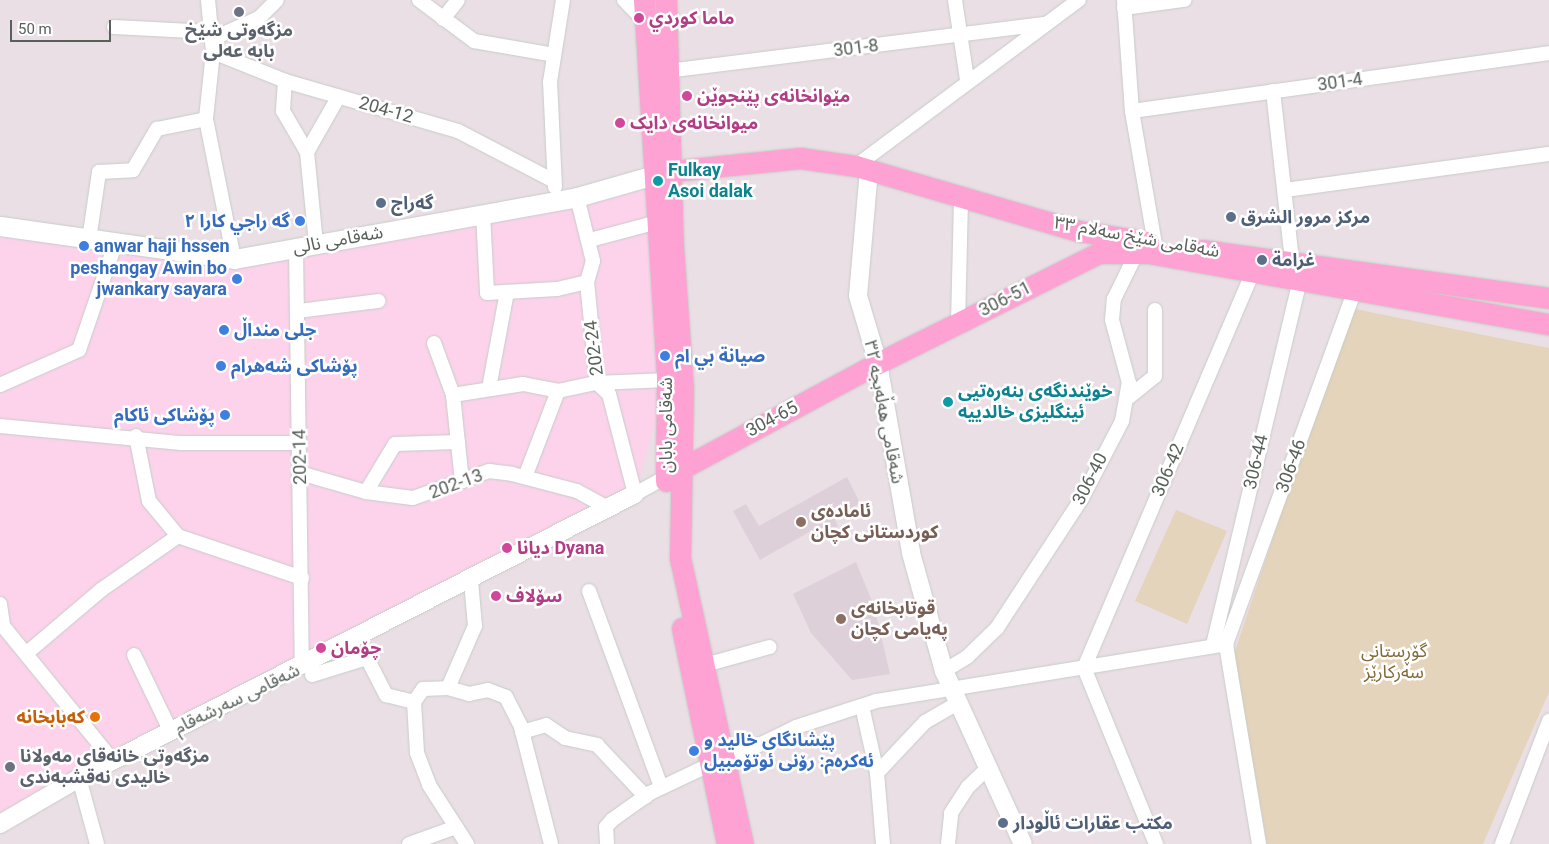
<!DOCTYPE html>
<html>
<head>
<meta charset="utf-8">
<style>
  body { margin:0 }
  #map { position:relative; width:1549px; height:844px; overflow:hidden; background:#ebdfe6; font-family:Roboto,"Noto Sans Arabic",sans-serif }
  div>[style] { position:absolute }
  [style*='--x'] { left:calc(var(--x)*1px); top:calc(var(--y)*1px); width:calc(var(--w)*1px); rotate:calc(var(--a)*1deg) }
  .commercial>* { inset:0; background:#fdd3ec }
  .education>* { inset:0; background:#ddd0d8 }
  .green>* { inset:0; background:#e3d4bb }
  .roads { filter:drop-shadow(0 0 1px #c6cdc8) drop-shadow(0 0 1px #c6cdc8) }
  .minor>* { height:14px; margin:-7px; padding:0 7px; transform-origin:7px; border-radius:7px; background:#fff }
  .tertiary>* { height:18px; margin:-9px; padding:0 9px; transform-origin:9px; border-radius:9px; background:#fff }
  .secondary>* { height:19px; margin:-9.5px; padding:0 9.5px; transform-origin:9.5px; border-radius:9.5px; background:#fff }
  .primary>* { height:21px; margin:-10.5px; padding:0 10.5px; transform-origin:10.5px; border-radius:10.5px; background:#fda2d2 }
  .dots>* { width:14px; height:14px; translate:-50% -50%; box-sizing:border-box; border:2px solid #fff; border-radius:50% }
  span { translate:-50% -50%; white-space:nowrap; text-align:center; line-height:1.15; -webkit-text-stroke:5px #fff; paint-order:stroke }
  .hotel-label { font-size:18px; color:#b23c85; font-weight:700 }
  .left { translate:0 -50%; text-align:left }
  .worship-label { font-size:18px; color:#5b616d; font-weight:700 }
  .street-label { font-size:18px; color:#58605a }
  .culture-label { font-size:18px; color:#0d838f; font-weight:700 }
  .service-label { font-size:18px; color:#4e5e75; font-weight:700 }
  .shop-label { font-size:18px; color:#366cbe; font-weight:700 }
  .right { translate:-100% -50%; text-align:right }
  .education-label { font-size:18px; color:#785e54; font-weight:700 }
  .park-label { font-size:18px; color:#826935 }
  .food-label { font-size:18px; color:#c56008; font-weight:700 }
  .scale { position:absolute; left:10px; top:20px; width:101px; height:22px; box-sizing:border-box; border:2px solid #58605a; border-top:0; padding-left:6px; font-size:15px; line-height:18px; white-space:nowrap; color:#58605a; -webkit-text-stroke:4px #fff; paint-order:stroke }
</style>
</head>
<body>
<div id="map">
  <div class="commercial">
    <div style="clip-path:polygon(655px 174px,667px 380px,635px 494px,113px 761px,0 832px,0 226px,234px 259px)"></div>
  </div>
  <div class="education">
    <div style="clip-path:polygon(847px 477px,860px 503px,834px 518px,838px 526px,816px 539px,811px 531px,760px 560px,733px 511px,746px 504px,759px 526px)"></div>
    <div style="clip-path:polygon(856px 562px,874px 606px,890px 674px,852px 680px,811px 633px,793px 594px)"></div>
  </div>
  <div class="green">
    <div style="clip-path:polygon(1350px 308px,1549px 348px,1549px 692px,1483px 844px,1267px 844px,1234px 654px)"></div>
    <div style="clip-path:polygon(1176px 510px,1227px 531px,1187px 624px,1135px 601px)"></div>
  </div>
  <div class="roads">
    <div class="minor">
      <div style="--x:208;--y:0;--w:52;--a:84.5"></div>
      <div style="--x:213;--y:52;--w:67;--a:96"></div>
      <div style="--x:206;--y:119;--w:143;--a:78.7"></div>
      <div style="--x:419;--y:0;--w:69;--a:36.7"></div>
      <div style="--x:474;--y:41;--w:81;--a:9.9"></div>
      <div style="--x:624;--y:0;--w:29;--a:46"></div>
      <div style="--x:955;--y:0;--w:80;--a:81.4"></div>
      <div style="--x:1124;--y:0;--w:111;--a:85.9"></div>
      <div style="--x:1132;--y:111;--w:135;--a:80.2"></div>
      <div style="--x:1124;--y:8;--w:61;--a:-7.6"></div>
      <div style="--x:443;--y:19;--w:24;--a:-52"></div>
      <div style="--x:114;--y:27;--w:97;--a:3"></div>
      <div style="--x:212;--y:39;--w:51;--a:-24.1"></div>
      <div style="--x:259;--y:18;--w:25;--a:-45"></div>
      <div style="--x:213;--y:52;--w:78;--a:21.9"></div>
      <div style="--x:285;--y:81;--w:180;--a:16.1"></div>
      <div style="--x:458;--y:131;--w:108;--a:27.5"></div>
      <div style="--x:667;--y:71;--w:381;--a:-7.1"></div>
      <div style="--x:285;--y:81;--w:30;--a:94"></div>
      <div style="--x:283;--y:111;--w:48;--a:59.7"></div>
      <div style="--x:307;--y:152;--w:92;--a:84.4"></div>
      <div style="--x:1273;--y:91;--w:171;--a:83.6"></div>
      <div style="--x:1132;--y:111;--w:421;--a:-7.9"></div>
      <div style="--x:307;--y:152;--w:64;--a:-60.3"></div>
      <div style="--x:856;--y:166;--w:278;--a:-36.7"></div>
      <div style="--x:555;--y:187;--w:105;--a:-92.7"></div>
      <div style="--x:550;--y:82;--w:83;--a:-81"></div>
      <div style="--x:1285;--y:190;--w:266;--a:-7.8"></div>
      <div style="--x:577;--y:197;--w:66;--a:76"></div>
      <div style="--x:593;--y:261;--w:22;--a:106"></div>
      <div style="--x:587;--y:282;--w:101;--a:84.3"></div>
      <div style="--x:597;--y:383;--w:16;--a:43"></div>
      <div style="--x:609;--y:394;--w:103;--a:75.4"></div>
      <div style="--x:635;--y:494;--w:35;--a:-29"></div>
      <div style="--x:483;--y:213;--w:80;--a:87.1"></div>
      <div style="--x:487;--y:293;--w:70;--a:-3.3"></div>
      <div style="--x:557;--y:289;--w:31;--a:-13"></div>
      <div style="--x:89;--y:240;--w:69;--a:-81.6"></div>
      <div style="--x:99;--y:172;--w:34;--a:-3"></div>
      <div style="--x:133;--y:170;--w:48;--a:-59.7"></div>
      <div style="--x:157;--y:129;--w:50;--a:-11.5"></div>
      <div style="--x:590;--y:240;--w:66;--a:-14.9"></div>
      <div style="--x:296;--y:248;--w:419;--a:89.2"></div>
      <div style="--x:298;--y:311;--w:81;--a:-7.1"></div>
      <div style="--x:958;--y:323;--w:126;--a:-88.6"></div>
      <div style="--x:434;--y:343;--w:55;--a:69.9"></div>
      <div style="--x:453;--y:395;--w:87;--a:84.1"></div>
      <div style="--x:0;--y:385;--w:86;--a:-23.9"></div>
      <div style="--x:79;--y:350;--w:111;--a:-71.1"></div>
      <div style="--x:489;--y:388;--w:98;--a:-79.4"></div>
      <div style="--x:453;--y:395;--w:71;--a:-8.9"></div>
      <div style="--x:523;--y:384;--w:36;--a:11"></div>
      <div style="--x:558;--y:391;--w:40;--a:-12"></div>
      <div style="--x:597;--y:383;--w:70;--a:-2.5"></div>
      <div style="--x:1129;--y:397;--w:33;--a:-39"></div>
      <div style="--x:1155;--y:376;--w:66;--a:-90"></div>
      <div style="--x:0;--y:426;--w:182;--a:5.4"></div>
      <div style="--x:181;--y:443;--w:119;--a:0"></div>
      <div style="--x:136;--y:436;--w:66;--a:78.7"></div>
      <div style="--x:149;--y:501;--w:45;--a:50.4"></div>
      <div style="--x:178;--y:536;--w:131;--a:18.7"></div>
      <div style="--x:300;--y:473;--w:69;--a:16.1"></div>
      <div style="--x:366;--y:492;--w:47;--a:7.3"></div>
      <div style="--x:413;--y:498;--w:81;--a:-19.6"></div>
      <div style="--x:489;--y:471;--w:23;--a:7"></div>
      <div style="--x:512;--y:474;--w:67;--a:14.7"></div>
      <div style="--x:577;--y:491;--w:35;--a:29"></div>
      <div style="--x:525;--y:477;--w:92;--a:-69"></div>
      <div style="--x:366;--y:492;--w:56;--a:-58.9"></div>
      <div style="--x:395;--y:444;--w:63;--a:-1.8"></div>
      <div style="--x:589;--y:591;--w:209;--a:69.8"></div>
      <div style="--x:0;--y:604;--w:22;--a:82"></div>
      <div style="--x:3;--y:626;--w:174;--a:50.8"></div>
      <div style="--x:1213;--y:645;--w:376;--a:-76.6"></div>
      <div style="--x:28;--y:652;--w:96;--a:-40.3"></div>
      <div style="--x:101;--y:590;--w:94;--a:-35"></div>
      <div style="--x:134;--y:655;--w:85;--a:64.3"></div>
      <div style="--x:705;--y:665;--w:67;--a:-15.5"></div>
      <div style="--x:944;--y:671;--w:27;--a:-31"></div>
      <div style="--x:967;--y:657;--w:42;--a:-44"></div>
      <div style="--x:997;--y:628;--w:155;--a:-56.8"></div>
      <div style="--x:1082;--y:498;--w:87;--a:-62.5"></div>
      <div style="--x:1122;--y:421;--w:39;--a:-80"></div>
      <div style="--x:1129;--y:383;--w:65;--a:-105.1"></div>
      <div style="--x:1112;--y:320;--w:21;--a:-85"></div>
      <div style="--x:1114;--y:299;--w:52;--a:-63.9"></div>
      <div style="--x:312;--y:675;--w:58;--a:-17.2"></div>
      <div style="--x:367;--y:658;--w:42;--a:62.8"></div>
      <div style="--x:386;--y:695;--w:29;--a:14"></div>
      <div style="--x:448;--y:688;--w:68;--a:-66.5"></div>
      <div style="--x:475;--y:626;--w:45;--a:-95.1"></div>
      <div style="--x:414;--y:702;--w:16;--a:-55"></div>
      <div style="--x:423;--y:689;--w:25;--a:-2"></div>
      <div style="--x:448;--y:688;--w:22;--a:16"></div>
      <div style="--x:469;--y:694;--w:19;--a:-12"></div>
      <div style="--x:488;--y:690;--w:19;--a:21"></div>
      <div style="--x:506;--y:697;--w:34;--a:63"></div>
      <div style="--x:521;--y:727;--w:121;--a:75.6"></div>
      <div style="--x:414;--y:702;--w:51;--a:86.6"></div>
      <div style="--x:417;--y:753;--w:34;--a:69"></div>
      <div style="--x:429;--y:785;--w:70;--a:57.2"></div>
      <div style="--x:862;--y:706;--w:69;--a:77.4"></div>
      <div style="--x:522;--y:732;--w:25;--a:-16"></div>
      <div style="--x:546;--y:725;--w:23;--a:34"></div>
      <div style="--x:565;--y:738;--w:33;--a:12"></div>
      <div style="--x:597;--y:745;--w:71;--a:46.7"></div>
      <div style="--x:726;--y:761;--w:78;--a:-25.9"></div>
      <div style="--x:796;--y:727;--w:84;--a:-18"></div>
      <div style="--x:876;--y:701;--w:355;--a:-9.2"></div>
      <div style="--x:79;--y:778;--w:68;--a:74.7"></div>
      <div style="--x:409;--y:844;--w:50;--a:-19.9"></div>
      <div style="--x:607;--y:844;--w:17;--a:-93"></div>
      <div style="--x:606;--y:827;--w:9;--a:-49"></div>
      <div style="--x:612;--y:820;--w:47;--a:-35.4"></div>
      <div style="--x:650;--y:793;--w:68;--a:-25.4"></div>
      <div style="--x:883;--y:844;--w:71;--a:-94.8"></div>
      <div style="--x:877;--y:773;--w:70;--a:-46.7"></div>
      <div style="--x:925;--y:722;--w:38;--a:-30"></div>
      <div style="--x:948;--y:844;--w:31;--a:-84"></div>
      <div style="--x:951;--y:813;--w:31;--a:-57"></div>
      <div style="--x:968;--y:787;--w:28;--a:-44"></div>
      <div style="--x:1156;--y:844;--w:190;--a:-112.2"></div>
      <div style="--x:1084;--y:668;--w:431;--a:-66.9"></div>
      <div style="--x:1259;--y:844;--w:203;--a:-99.4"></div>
      <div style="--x:1226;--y:644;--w:378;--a:-70"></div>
      <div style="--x:1502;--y:844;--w:132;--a:-69.1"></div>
    </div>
    <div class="tertiary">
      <div style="--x:869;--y:170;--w:126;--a:95"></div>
      <div style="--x:858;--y:296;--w:70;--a:73.4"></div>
      <div style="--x:878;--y:363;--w:193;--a:80.1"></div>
      <div style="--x:911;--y:553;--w:123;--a:74.4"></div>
      <div style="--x:944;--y:671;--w:190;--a:65.5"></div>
      <div style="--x:0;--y:824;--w:91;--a:-30.2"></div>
      <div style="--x:79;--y:778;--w:624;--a:-27.06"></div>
    </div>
    <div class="secondary">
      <div style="--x:0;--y:226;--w:236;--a:8"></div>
      <div style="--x:234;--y:259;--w:349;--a:-10.2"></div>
      <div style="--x:577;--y:197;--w:95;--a:-15.9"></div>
    </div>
    <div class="primary">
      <div style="--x:644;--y:0;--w:381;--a:86.5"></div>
      <div style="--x:667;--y:380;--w:101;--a:90.6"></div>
      <div style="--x:666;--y:0;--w:246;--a:88.4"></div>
      <div style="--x:673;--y:246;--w:142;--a:86"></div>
      <div style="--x:683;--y:388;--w:170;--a:91"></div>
      <div style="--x:680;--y:558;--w:293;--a:77.6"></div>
      <div style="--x:672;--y:171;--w:129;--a:-5.8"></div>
      <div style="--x:800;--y:158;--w:57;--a:8.1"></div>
      <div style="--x:856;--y:166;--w:232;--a:16.3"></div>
      <div style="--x:1079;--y:231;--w:70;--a:9.1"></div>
      <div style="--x:1203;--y:250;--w:349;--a:7.9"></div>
      <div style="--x:666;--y:477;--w:241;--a:-28.3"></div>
      <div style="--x:878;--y:363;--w:247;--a:-26.5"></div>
      <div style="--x:1099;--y:253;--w:50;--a:0"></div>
      <div style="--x:1149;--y:253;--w:406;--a:10.1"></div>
      <div style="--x:682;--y:628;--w:221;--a:78.2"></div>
    </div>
  </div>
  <div class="dots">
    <div style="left:239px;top:12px;background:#6b7280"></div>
    <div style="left:639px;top:18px;background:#d1479c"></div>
    <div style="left:687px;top:96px;background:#d1479c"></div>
    <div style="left:620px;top:123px;background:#d1479c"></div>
    <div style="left:658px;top:181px;background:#0f9aa8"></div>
    <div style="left:381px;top:203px;background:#5c6f8a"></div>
    <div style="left:1231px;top:217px;background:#5c6f8a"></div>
    <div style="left:300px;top:221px;background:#3f7fe0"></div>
    <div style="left:84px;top:246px;background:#3f7fe0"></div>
    <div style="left:1262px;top:260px;background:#5c6f8a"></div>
    <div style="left:237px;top:279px;background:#3f7fe0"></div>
    <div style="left:224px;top:330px;background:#3f7fe0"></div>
    <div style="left:665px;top:356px;background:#3f7fe0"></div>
    <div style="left:221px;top:366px;background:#3f7fe0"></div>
    <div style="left:948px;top:402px;background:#0f9aa8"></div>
    <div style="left:225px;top:415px;background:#3f7fe0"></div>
    <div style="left:801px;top:522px;background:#8d6e63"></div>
    <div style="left:507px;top:548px;background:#d1479c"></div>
    <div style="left:496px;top:596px;background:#d1479c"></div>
    <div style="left:841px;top:619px;background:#8d6e63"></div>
    <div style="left:321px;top:648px;background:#d1479c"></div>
    <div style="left:95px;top:717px;background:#e8710a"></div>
    <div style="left:694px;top:751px;background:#3f7fe0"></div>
    <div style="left:10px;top:767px;background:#6b7280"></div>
    <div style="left:1003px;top:823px;background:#5c6f8a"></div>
  </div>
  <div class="hotel-label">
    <span class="left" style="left:649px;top:18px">ماما كوردي</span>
    <span class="left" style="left:697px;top:96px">مێوانخانەی پێنجوێن</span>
    <span class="left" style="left:630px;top:123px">میوانخانەی دایک</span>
    <span class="left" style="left:517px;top:548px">دیانا Dyana</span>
    <span class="left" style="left:506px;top:596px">سۆلاف</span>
    <span class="left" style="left:331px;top:648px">چۆمان</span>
  </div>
  <div class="worship-label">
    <span style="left:239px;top:41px">مزگەوتی شێخ<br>بابە عەلی</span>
    <span class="left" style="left:20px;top:767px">مزگەوتی خانەقای مەولانا<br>خالیدی نەقشبەندی</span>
  </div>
  <div class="street-label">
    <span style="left:856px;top:48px;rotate:-7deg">301-8</span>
    <span style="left:1340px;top:82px;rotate:-8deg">301-4</span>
    <span style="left:386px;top:110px;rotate:16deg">204-12</span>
    <span style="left:1137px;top:237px;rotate:10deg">شەقامی شێخ سەلام ٣٣</span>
    <span style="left:338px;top:240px;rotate:-10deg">شەقامی نالی</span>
    <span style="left:1005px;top:299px;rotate:-27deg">306-51</span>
    <span style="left:594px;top:348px;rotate:-97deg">202-24</span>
    <span style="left:884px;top:412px;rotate:79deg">شەقامی هەڵەبجە ٣٢</span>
    <span style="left:772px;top:419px;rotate:-28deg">304-65</span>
    <span style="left:666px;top:425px;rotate:-90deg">شەقامی بابان</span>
    <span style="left:300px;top:457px;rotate:-91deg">202-14</span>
    <span style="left:1256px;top:462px;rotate:-77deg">306-44</span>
    <span style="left:1291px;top:466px;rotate:-70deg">306-46</span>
    <span style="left:1168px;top:470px;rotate:-67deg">306-42</span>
    <span style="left:1090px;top:479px;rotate:-63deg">306-40</span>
    <span style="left:456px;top:484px;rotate:-20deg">202-13</span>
    <span style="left:237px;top:699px;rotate:-26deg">شەقامی سەرشەقام</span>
  </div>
  <div class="culture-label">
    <span class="left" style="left:668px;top:181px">Fulkay<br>Asoi dalak</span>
    <span class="left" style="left:958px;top:402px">خوێندنگەی بنەڕەتیی<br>ئینگلیزی خالدییە</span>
  </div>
  <div class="service-label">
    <span class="left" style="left:391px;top:203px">گەراج</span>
    <span class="left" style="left:1241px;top:217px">مرکز مرور الشرق</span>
    <span class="left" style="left:1272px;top:260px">غرامة</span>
    <span class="left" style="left:1013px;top:823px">مكتب عقارات ئاڵودار</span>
  </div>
  <div class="shop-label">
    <span class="right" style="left:290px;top:221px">گه راجي كارا ٢</span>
    <span class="left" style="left:94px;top:246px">anwar haji hssen</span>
    <span class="right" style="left:227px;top:279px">peshangay Awin bo<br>jwankary sayara</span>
    <span class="left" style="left:234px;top:330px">جلی منداڵ</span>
    <span class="left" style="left:675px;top:356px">صيانة بي ام</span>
    <span class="left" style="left:231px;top:366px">پۆشاکی شەھرام</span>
    <span class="right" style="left:215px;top:415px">پۆشاکی ئاکام</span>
    <span class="left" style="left:704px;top:751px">پێشانگای خالید و<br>ئەکرەم: رۆنی ئوتۆمبیل</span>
  </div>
  <div class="education-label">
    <span class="left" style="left:811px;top:522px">ئامادەی<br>کوردستانی کچان</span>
    <span class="left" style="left:851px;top:619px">قوتابخانەی<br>پەیامی کچان</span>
  </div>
  <div class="park-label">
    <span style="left:1394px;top:662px">گۆڕستانی<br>سەرکارێز</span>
  </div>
  <div class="food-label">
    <span class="right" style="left:85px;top:717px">کەبابخانە</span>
  </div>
  <div class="scale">50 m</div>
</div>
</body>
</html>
